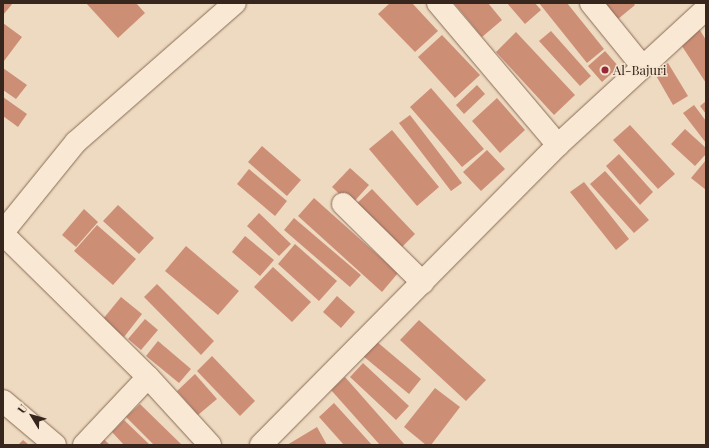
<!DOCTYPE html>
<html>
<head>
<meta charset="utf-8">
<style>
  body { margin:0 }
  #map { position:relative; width:709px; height:448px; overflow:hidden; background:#eedac0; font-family:"Playfair Display",serif }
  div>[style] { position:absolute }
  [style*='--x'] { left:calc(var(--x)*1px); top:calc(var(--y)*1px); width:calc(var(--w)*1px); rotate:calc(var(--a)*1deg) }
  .building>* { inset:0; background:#cd8e76 }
  .roads { filter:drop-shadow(0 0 1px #876b58) drop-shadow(0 0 1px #876b58) }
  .street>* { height:22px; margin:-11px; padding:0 11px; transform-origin:11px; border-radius:11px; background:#f9e8d3 }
  .dots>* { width:11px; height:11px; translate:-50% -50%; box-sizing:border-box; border:2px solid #f5e5d0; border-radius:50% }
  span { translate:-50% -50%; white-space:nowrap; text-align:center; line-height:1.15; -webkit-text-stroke:3px #f5e5d0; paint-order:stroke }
  .poi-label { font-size:13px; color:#37261d }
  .left { translate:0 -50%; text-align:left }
  .frame { position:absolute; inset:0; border:4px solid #37261d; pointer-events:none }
  .north { position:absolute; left:12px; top:396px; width:40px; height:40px; -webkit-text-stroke:3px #f5e5d0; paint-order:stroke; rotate:307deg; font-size:11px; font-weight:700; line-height:16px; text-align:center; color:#37261d }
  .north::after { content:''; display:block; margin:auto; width:14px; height:18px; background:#37261d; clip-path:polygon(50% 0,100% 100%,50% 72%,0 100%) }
</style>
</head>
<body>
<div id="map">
  <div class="building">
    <div style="clip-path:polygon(3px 3px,13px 3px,3px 15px)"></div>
    <div style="clip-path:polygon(86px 3px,136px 3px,145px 13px,118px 38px)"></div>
    <div style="clip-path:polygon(390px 3px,412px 3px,438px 31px,415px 52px,378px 14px)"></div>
    <div style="clip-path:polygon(454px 3px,488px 3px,502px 20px,482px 37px)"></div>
    <div style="clip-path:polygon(507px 3px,535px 3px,541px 10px,525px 24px)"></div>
    <div style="clip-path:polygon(539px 3px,567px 3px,604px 49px,587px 63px)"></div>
    <div style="clip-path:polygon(595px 3px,633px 3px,635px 5px,612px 24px)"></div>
    <div style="clip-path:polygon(3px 23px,22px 37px,4px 61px,3px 60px)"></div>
    <div style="clip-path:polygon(698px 27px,706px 40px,706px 83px,678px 40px)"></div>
    <div style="clip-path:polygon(551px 31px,591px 76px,580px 86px,539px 41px)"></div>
    <div style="clip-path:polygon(516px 32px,575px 95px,554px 115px,496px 52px)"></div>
    <div style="clip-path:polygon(442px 35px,480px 75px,455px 98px,418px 57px)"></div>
    <div style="clip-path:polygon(605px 51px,619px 67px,602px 82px,588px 66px)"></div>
    <div style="clip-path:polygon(668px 63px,688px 96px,673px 105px,654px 72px)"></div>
    <div style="clip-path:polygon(3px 68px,27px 85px,16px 99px,3px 90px)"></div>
    <div style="clip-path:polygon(477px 85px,485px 94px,464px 114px,456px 105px)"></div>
    <div style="clip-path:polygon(431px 88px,484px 149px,462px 167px,410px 107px)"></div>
    <div style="clip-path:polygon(3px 97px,27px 114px,18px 127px,3px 116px)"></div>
    <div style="clip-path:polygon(497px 98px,525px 130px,500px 153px,472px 121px)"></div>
    <div style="clip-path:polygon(706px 101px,706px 114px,700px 106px)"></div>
    <div style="clip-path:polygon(694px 105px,706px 121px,706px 143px,683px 113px)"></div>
    <div style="clip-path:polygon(410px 115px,462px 183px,451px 191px,399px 123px)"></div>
    <div style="clip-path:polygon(630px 125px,675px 174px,658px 189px,613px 140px)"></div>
    <div style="clip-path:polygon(685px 129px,706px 148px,706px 154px,695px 166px,671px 144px)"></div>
    <div style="clip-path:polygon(392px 130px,439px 187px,417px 206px,369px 149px)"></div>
    <div style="clip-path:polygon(262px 146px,301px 180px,287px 196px,248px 162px)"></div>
    <div style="clip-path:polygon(487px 150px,505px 169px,481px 191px,463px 172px)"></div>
    <div style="clip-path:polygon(619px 154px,653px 192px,640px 205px,606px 166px)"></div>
    <div style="clip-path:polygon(706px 160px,706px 190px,691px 178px)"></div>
    <div style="clip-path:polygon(350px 168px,369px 185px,351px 205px,332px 187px)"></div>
    <div style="clip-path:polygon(249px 169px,287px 201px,275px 216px,237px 184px)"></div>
    <div style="clip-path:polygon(605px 171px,649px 220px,634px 233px,590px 184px)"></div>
    <div style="clip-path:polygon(584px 182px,629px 239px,616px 250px,570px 192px)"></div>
    <div style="clip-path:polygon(372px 189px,415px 234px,396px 253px,352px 208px)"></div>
    <div style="clip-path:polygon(314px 198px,398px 273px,382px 292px,298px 216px)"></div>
    <div style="clip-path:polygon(118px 205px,154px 238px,139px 254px,103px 221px)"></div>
    <div style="clip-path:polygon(84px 209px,98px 222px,76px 247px,62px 235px)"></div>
    <div style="clip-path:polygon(259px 213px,291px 244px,279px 256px,247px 226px)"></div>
    <div style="clip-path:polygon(294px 218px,361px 275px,350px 287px,284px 230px)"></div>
    <div style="clip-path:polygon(97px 225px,136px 259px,113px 285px,74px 251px)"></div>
    <div style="clip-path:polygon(245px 236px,274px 260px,260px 276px,232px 252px)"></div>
    <div style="clip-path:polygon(295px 244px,337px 281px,319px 301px,278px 264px)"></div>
    <div style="clip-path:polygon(186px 246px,239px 291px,218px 315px,165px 271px)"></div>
    <div style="clip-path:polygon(273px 267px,311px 302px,292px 322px,254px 287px)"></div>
    <div style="clip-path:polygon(157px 284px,214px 341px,201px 355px,144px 297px)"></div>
    <div style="clip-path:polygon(337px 296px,355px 312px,341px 328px,323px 312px)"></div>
    <div style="clip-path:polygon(121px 297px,142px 314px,124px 337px,103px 319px)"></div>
    <div style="clip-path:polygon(145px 319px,158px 330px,141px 350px,128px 339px)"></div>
    <div style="clip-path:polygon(419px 320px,486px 380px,466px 401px,400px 340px)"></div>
    <div style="clip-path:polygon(158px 341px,191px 369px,179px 383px,146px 356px)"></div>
    <div style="clip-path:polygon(376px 341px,421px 379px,409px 394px,363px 356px)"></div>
    <div style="clip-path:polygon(212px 356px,255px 401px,240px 416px,197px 371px)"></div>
    <div style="clip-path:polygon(363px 363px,409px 406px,396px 420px,350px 377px)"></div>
    <div style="clip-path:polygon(195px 374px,217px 399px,198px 415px,177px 391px)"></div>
    <div style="clip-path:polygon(345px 377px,405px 445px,380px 445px,331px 390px)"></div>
    <div style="clip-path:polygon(435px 388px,460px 407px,431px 445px,426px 445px,404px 427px)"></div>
    <div style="clip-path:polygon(334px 403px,372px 445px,344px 445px,319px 417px)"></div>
    <div style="clip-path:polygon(140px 404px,182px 445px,154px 445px,126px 417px)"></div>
    <div style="clip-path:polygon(124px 420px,150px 445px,124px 445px,112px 432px)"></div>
    <div style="clip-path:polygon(317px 427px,327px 445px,287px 445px)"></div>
    <div style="clip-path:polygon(97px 433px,110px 445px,86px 445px)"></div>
    <div style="clip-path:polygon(23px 440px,29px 445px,18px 445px)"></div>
  </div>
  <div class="roads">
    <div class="street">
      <div style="--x:438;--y:3;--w:186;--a:49.8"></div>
      <div style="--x:591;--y:3;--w:81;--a:51"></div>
      <div style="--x:343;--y:204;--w:112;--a:44.6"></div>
      <div style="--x:3;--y:232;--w:116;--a:-51"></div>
      <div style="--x:76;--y:142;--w:211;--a:-41.2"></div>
      <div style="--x:3;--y:234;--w:204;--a:44.6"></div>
      <div style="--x:148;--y:377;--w:92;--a:47.6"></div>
      <div style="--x:3;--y:401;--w:68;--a:40.2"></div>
      <div style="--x:84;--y:445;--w:93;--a:-46.7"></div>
      <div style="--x:261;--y:445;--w:422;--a:-45.3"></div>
      <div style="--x:558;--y:145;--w:201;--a:-42.6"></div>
    </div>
  </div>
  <div class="dots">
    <div style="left:605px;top:70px;background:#972838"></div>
  </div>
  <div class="poi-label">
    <span class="left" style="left:613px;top:70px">Al-Bajuri</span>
  </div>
  <div class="frame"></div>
  <div class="north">U</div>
</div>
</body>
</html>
